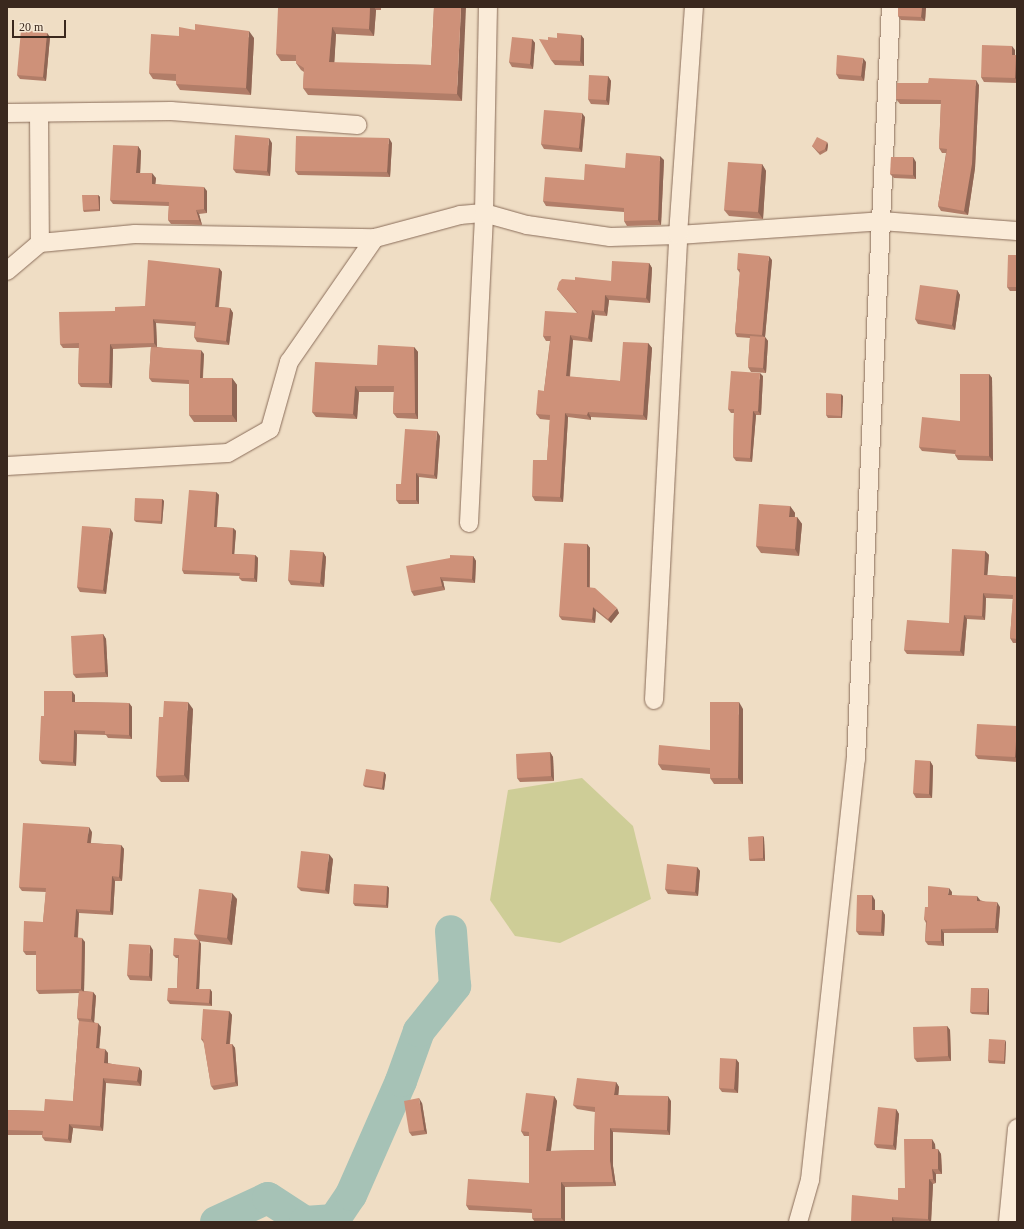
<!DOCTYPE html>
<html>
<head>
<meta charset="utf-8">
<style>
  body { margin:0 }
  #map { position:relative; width:1024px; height:1229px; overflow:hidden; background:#efddc4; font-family:Georgia,serif }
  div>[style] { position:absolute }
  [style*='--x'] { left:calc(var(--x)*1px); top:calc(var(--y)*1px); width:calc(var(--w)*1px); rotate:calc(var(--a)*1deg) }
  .green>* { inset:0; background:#cecd97 }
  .river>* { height:32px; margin:-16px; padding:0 16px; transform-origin:16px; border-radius:16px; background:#a6c2b6 }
  .roads { filter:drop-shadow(0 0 1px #8a6d5a) drop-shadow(0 0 1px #8a6d5a) }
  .street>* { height:18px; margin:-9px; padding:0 9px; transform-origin:9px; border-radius:9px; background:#faebd8 }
  .wall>* { inset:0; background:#b17d68 }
  .shaded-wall>* { inset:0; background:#906655 }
  .building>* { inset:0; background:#ce9179 }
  span { translate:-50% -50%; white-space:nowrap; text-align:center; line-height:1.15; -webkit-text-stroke:4px #f6e8d4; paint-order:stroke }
  .frame { position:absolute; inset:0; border:8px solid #3a281e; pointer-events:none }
  .scale { position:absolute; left:12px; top:20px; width:54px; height:18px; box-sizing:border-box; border:2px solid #3a281e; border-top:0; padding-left:5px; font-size:12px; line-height:14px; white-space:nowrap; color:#3a281e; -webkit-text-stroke:3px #f6e8d4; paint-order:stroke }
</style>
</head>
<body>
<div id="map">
  <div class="green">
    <div style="clip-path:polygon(582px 778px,633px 826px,651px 899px,560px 943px,515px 936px,490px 900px,508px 790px)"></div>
  </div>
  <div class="river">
    <div style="--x:216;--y:1222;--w:57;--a:-24.8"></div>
    <div style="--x:268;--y:1198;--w:44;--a:33"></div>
    <div style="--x:305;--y:1222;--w:29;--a:-4"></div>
    <div style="--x:334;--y:1220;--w:30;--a:-56"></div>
    <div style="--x:351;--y:1195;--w:124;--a:-66.3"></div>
    <div style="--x:401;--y:1081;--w:53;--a:-70.2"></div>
    <div style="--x:419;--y:1031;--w:58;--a:-51.3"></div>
    <div style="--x:455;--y:986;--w:55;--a:-94.2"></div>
  </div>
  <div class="roads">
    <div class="street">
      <div style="--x:7;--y:113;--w:164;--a:-0.7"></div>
      <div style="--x:171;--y:111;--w:187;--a:4.3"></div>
      <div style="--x:39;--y:113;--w:130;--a:89.6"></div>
      <div style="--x:7;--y:271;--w:43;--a:-40.3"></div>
      <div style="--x:40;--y:243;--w:95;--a:-5.4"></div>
      <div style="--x:135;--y:234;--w:240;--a:1"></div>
      <div style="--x:375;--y:238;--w:88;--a:-15.1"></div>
      <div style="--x:460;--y:215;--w:24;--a:-5"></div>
      <div style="--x:484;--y:213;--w:45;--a:15.6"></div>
      <div style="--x:527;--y:225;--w:84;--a:8.2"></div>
      <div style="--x:610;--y:237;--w:68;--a:-1.7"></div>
      <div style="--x:678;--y:235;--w:203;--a:-3.9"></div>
      <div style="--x:881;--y:221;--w:136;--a:4.2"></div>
      <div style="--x:7;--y:466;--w:221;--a:-3.4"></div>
      <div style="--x:228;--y:453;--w:48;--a:-29.7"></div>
      <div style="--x:270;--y:429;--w:70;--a:-74.2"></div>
      <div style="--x:289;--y:362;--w:151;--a:-55.3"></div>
      <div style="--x:469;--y:523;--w:310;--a:-87.2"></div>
      <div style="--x:484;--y:213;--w:206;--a:-88.9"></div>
      <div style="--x:654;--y:700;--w:466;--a:-87"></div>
      <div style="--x:678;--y:235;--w:229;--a:-86"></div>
      <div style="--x:798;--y:1222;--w:44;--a:-74.1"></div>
      <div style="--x:810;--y:1180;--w:424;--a:-83.8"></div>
      <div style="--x:856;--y:759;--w:753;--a:-87.34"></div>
      <div style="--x:1008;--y:1222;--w:94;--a:-84.5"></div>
    </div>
  </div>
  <div class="wall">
    <div style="clip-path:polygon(284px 7px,381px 7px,381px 10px,376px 10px,374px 36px,336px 34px,334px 63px,431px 65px,434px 7px,462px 101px,308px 95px,303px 88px,304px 72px,301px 70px,296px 63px,296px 61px,281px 61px,276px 54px)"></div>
    <div style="clip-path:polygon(898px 7px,926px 7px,925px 21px,901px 20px,898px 16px)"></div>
    <div style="clip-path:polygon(195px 30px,254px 38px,251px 95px,180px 90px,176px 84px,176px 81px,153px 79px,149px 73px,179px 36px)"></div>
    <div style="clip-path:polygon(47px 33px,50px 37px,46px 81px,20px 79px,17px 75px)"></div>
    <div style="clip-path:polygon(581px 35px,584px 39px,584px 66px,555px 65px,551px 60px,548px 40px,557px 38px)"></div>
    <div style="clip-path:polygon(532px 39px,535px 43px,533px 69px,512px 67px,509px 62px)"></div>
    <div style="clip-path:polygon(1015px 50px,1015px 55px,1016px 55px,1017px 57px,1017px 83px,984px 82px,981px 77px)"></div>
    <div style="clip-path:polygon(866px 62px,864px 81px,839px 79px,836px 74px)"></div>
    <div style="clip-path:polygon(608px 76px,611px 81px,609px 105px,591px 104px,588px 99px)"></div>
    <div style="clip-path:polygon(979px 85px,975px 168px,968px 215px,941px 211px,938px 206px,946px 153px,942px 153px,939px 148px,941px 104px,900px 104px,896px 99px)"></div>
    <div style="clip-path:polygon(585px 117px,582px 152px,544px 149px,541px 144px)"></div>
    <div style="clip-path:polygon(827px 142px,828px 145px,827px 151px,820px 155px,812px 146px)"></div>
    <div style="clip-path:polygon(272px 143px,270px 176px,236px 173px,233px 169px)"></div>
    <div style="clip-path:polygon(392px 143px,390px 177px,298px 175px,295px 171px)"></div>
    <div style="clip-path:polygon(138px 146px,141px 151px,140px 173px,156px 178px,155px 184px,207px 191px,207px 213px,199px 214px,202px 225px,171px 224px,168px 220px,169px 206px,113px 204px,110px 200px)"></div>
    <div style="clip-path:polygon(664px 160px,661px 225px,627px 226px,624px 221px,624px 212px,546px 206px,543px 201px,584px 180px,625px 168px)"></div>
    <div style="clip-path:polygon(916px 162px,916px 179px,894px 178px,890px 174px)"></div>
    <div style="clip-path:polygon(762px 164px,766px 171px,763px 219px,729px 216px,724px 210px)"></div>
    <div style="clip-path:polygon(98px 195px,100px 197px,100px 211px,84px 212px,83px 210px)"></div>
    <div style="clip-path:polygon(1017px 255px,1017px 291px,1010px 291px,1007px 287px)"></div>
    <div style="clip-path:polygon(772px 260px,765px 337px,768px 341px,766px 373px,751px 372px,748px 367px,750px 338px,737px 337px,735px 333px,740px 273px,737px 269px)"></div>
    <div style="clip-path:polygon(649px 263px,652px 268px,650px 303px,609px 300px,607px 316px,595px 315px,592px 342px,573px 340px,570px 377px,620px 381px,648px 343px,652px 348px,647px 420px,591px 417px,591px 420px,568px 417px,563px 502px,535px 501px,532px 496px,547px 460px,550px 420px,540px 419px,536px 414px,544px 391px,550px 341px,546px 341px,543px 336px,577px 313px,557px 289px,575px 280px,611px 281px)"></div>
    <div style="clip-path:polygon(219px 268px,222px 272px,219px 307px,230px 308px,233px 313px,229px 345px,197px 342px,194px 337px,195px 326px,156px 323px,157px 347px,204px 354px,203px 378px,232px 378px,237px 385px,237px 422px,194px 422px,189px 415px,189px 384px,152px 382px,149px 378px,151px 347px,113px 349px,112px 388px,81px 387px,78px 383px,79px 348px,63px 348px,60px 344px,115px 311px,145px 306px)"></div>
    <div style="clip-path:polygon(957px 290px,960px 295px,955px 330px,918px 324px,915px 319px)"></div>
    <div style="clip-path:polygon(414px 347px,418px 352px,418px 419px,397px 418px,393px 413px,394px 392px,359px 392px,357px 419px,316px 417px,312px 412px,377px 365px)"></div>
    <div style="clip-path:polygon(989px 374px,992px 378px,993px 461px,958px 460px,955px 455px,955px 454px,922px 451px,919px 447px,960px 421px)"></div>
    <div style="clip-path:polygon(763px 376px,761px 415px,756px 415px,752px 462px,736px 461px,733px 457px,734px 413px,731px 413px,728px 409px)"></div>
    <div style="clip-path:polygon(843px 396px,842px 418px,828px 418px,826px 415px)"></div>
    <div style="clip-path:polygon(440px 436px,437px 479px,419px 477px,419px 504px,399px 504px,396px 500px,401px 484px)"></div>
    <div style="clip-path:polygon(216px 492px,219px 495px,217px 527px,233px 528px,236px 531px,234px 554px,255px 555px,258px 558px,257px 582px,242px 581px,239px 578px,240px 576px,184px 574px,182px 570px)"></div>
    <div style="clip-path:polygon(162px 499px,164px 501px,162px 524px,136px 522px,134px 520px)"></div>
    <div style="clip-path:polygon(790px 506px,795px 513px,795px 517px,797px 517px,802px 524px,799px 556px,761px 553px,756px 546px)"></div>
    <div style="clip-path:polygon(113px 533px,106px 594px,80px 592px,77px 587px)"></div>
    <div style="clip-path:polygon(587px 544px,590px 548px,590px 588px,619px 613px,611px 623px,596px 611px,595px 623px,562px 620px,559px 616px)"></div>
    <div style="clip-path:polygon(985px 551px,989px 555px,987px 575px,1017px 577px,1017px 643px,1013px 643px,1010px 638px,1013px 599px,986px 598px,985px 620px,967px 619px,964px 656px,907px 654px,904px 650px,949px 623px)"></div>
    <div style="clip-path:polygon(323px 552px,326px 557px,324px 587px,291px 585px,288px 580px)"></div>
    <div style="clip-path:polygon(473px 556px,476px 561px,475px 583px,443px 581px,445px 590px,414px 596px,411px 591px)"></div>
    <div style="clip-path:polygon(103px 634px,106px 639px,108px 677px,76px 678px,73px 674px)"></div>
    <div style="clip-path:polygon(75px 695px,75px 702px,129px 703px,132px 707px,132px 739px,108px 738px,106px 735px,77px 734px,76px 766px,42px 764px,39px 760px,44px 716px)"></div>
    <div style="clip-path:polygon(193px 709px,189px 782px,161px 782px,156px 776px,163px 717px)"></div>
    <div style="clip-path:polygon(743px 709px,743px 784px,714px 784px,710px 778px,710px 774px,662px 770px,658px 764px,710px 750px)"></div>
    <div style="clip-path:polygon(1017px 726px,1017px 762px,978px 759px,975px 755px)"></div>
    <div style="clip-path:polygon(550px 752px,553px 757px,554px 781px,520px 782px,517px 778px)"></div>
    <div style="clip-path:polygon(930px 761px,933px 766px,932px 798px,916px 798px,913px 793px)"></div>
    <div style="clip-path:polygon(384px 772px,386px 775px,384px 790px,365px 787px,363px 785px)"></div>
    <div style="clip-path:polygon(92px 832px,91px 843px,121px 845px,124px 849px,122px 881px,115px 881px,113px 915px,79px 913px,78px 938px,85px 942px,84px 991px,93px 992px,96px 996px,94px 1022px,101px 1027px,99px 1048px,108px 1053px,108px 1063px,142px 1071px,141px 1086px,106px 1083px,103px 1131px,73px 1128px,71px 1143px,45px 1141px,42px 1137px,42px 1135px,7px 1135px,7px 1110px,44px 1111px,73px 1101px,79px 1021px,77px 1018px,79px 993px,39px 994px,36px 990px,36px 955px,26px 955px,23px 951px,43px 922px,46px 892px,22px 891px,19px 887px)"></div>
    <div style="clip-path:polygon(763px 836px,764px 838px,765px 861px,750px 861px,749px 859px)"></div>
    <div style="clip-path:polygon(333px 859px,329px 894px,301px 891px,297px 887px)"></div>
    <div style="clip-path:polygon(697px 867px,700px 871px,698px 896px,668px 894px,665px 889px)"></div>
    <div style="clip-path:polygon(387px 886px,389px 888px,388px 908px,355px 906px,353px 903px)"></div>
    <div style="clip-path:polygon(952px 892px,952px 895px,980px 900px,1000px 907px,998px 933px,944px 933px,944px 946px,928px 945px,925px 941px,926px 923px,924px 919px,928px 907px)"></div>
    <div style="clip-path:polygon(237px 899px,232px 945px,199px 941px,201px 944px,199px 989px,210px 989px,212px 992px,212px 1006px,170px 1004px,167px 1000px,177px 988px,178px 958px,176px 958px,173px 955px,198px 940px,194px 934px)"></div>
    <div style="clip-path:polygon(875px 900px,875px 910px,882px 910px,885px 915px,884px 936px,859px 935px,856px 931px)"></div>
    <div style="clip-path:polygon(153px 950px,152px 981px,130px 980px,127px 975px)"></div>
    <div style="clip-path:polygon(989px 990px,989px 1015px,972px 1014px,970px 1012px)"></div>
    <div style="clip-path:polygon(229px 1011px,232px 1015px,230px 1044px,232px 1044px,235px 1048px,238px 1086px,214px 1090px,211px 1086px,204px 1043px,201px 1039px)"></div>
    <div style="clip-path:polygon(947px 1026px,950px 1030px,951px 1061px,917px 1062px,914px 1058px)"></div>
    <div style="clip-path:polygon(1006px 1042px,1005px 1064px,989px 1063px,988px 1060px)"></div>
    <div style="clip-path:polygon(736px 1059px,739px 1063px,738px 1093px,722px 1092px,719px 1088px)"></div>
    <div style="clip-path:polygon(616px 1082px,619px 1087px,618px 1095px,671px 1101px,670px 1135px,613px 1132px,613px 1166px,616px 1186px,565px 1187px,565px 1222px,535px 1222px,532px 1218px,532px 1213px,469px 1210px,466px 1205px,529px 1183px,529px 1136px,524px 1136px,521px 1131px,554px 1096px,557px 1101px,551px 1151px,594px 1150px,595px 1112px,577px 1109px,573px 1105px)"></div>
    <div style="clip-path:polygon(422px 1103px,427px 1134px,412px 1136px,409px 1132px)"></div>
    <div style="clip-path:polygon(896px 1109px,899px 1114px,896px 1150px,877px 1148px,874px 1144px)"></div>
    <div style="clip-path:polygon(935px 1144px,935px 1149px,941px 1154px,942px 1174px,936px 1174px,936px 1183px,933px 1184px,931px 1222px,851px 1222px,898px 1200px)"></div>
  </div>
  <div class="shaded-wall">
    <div style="clip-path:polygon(370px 7px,374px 7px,376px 10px,374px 36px,369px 29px)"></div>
    <div style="clip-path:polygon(461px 7px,466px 7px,462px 101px,457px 94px)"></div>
    <div style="clip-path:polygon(922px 7px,926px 7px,925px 21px,921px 17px)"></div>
    <div style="clip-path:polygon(332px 27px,336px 34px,334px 69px,329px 62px)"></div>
    <div style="clip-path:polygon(249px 31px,254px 38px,251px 95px,246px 88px)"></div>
    <div style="clip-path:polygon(47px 33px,50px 37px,46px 81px,43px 77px)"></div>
    <div style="clip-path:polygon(581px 35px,584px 39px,584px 66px,580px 61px)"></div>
    <div style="clip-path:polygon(532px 39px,535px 43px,533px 69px,530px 64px)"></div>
    <div style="clip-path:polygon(1012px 46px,1015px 50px,1015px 60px,1012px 55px)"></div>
    <div style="clip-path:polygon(1016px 55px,1017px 57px,1017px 81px,1015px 78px)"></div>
    <div style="clip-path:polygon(863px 58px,866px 62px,864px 81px,861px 76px)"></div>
    <div style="clip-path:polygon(608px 76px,611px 81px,609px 105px,606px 100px)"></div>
    <div style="clip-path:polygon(976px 80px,979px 85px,975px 168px,968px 215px,964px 211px)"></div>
    <div style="clip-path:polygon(582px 113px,585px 117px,582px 152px,579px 148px)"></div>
    <div style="clip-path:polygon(269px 138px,272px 143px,270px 176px,267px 171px)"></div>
    <div style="clip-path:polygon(389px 138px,392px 143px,390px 177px,387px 172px)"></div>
    <div style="clip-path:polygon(827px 142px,828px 145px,827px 151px,825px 149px)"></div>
    <div style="clip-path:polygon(138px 146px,141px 151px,140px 177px,136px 173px)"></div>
    <div style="clip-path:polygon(660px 156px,664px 160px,661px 225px,658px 220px)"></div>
    <div style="clip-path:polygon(913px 157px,916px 162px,916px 179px,913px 175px)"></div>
    <div style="clip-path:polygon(762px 164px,766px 171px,763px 219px,758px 212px)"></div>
    <div style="clip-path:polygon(152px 173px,156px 178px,155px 188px,152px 184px)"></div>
    <div style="clip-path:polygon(204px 187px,207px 191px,207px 213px,204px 209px)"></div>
    <div style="clip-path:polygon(98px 195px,100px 197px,100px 211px,99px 209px)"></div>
    <div style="clip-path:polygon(196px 210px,199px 214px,202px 225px,199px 220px)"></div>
    <div style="clip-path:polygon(769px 256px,772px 260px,765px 337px,768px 341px,766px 373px,763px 368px,765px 338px,762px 335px)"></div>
    <div style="clip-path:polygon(649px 263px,652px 268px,650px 303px,646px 298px)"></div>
    <div style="clip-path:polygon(219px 268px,222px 272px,218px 311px,215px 307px)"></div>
    <div style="clip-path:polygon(957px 290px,960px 295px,955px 330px,952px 325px)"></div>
    <div style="clip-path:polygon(605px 295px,609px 300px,607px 316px,604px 311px)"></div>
    <div style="clip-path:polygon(230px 308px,233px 313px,229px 345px,226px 341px)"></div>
    <div style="clip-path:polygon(592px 310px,595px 315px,592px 342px,588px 338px)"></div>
    <div style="clip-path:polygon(153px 319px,156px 323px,157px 347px,154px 343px)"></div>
    <div style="clip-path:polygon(570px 335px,573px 340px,569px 381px,566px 376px)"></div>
    <div style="clip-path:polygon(648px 343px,652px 348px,647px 420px,643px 415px)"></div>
    <div style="clip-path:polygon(110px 344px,113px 349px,112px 388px,109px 383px)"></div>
    <div style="clip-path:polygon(414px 347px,418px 352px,418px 419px,415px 413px)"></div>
    <div style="clip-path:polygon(201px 350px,204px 354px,202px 385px,199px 381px)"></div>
    <div style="clip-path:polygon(760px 373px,763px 376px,761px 415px,758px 411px)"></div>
    <div style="clip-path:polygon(989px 374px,992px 378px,993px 461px,989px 456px)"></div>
    <div style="clip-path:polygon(232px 378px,237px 385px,237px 422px,232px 415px)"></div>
    <div style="clip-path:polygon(355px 386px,359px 392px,357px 419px,353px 414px)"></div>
    <div style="clip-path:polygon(841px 394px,843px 396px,842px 418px,841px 416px)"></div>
    <div style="clip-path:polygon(753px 411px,756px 415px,752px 462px,750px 458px)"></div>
    <div style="clip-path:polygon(588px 412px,591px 417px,591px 420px,587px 415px)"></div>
    <div style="clip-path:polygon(565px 413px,568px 417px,563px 502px,560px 497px)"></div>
    <div style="clip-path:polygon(437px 431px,440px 436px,437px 479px,434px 475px)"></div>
    <div style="clip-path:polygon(416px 473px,419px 477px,419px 504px,416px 500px)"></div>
    <div style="clip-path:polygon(216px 492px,219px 495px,216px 530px,214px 527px)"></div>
    <div style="clip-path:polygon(162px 499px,164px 501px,162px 524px,161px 521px)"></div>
    <div style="clip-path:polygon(790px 506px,795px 513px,794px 524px,789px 517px)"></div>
    <div style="clip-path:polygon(797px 517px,802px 524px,799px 556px,795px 549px)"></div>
    <div style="clip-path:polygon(110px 528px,113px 533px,106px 594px,103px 590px)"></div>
    <div style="clip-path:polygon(233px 528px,236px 531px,234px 558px,232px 554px)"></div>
    <div style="clip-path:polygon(587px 544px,590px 548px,589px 591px,587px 587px)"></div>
    <div style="clip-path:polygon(985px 551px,989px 555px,987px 580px,984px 575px)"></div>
    <div style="clip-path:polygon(323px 552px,326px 557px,324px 587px,320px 583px)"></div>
    <div style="clip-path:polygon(255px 555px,258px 558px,257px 582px,254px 578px)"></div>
    <div style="clip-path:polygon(473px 556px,476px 561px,475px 583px,472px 579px)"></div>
    <div style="clip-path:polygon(440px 577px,443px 581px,445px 590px,442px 586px)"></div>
    <div style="clip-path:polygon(983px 593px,986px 598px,985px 620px,982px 616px)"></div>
    <div style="clip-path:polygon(593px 607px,596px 611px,595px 623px,592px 619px)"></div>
    <div style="clip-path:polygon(617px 608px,619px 613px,611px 623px,608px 619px)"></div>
    <div style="clip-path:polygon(964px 615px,967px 619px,964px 656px,960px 651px)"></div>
    <div style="clip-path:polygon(103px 634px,106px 639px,108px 677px,105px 672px)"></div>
    <div style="clip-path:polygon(72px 691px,75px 695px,75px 706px,72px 702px)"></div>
    <div style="clip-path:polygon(188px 702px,193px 709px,189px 782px,184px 775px)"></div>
    <div style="clip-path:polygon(739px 702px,743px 709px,743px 784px,738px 778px)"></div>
    <div style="clip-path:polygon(129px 703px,132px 707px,132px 739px,129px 735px)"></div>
    <div style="clip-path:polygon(1017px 726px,1017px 760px,1015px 757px)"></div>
    <div style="clip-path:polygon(74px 730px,77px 734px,76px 766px,73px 762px)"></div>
    <div style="clip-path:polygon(550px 752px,553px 757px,554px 781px,551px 776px)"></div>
    <div style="clip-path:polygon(930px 761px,933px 766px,932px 798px,929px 794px)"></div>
    <div style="clip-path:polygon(384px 772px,386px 775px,384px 790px,382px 788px)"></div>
    <div style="clip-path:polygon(89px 827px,92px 832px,90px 847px,87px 843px)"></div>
    <div style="clip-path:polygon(763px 836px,764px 838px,765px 861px,763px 858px)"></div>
    <div style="clip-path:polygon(121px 845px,124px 849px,122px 881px,119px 877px)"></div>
    <div style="clip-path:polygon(329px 854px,333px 859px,329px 894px,325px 890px)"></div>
    <div style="clip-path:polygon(697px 867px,700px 871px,698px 896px,695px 892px)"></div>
    <div style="clip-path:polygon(112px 876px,115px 881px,113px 915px,110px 911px)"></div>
    <div style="clip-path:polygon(387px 886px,389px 888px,388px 908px,386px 905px)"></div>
    <div style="clip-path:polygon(949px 888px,952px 892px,951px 900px,948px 895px)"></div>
    <div style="clip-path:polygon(232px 893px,237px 899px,232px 945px,227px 938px)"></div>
    <div style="clip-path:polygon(872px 895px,875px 900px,875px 914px,872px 910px)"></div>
    <div style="clip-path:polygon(977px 896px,980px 900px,980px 905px,977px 901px)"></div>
    <div style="clip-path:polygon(997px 902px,1000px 907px,998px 933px,995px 928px)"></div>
    <div style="clip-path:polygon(76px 909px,79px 913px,77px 942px,74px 937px)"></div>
    <div style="clip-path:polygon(882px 910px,885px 915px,884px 936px,881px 932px)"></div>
    <div style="clip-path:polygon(941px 929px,944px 933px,944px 946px,941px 941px)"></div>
    <div style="clip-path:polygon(82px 938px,85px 942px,84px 993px,81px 989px)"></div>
    <div style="clip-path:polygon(199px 940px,201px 944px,199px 992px,196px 989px)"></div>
    <div style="clip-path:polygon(150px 945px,153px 950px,152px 981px,149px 976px)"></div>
    <div style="clip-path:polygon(988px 988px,989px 990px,989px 1015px,987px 1012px)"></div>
    <div style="clip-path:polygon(210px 989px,212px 992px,212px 1006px,209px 1003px)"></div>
    <div style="clip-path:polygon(93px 992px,96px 996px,94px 1024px,91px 1019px)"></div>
    <div style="clip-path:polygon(229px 1011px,232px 1015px,229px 1048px,226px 1044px)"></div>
    <div style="clip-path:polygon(98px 1023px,101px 1027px,99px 1052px,96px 1048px)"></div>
    <div style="clip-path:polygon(947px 1026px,950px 1030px,951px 1061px,948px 1056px)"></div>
    <div style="clip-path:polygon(1005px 1040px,1006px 1042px,1005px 1064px,1004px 1061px)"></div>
    <div style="clip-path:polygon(232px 1044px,235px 1048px,238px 1086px,235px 1082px)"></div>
    <div style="clip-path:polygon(105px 1049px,108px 1053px,108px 1067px,104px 1063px)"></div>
    <div style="clip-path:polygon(736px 1059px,739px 1063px,738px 1093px,734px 1089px)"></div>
    <div style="clip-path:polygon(139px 1067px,142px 1071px,141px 1086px,137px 1081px)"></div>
    <div style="clip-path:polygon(103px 1078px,106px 1083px,103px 1131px,100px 1126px)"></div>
    <div style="clip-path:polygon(616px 1082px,619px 1087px,618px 1100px,614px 1095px)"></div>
    <div style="clip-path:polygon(554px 1096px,557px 1101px,550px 1156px,546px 1151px)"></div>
    <div style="clip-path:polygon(668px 1096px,671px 1101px,670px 1135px,667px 1130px)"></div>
    <div style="clip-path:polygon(419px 1098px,422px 1103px,427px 1134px,424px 1130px)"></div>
    <div style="clip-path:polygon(896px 1109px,899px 1114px,896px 1150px,893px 1145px)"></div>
    <div style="clip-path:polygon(69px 1124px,73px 1128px,71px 1143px,68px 1139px)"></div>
    <div style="clip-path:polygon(610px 1128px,613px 1132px,613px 1166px,616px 1186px,613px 1182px,610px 1161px)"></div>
    <div style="clip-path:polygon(932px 1139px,935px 1144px,936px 1154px,932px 1149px)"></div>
    <div style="clip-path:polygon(938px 1149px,941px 1154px,942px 1174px,938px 1169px)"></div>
    <div style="clip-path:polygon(932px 1169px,936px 1174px,936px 1183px,933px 1179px)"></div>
    <div style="clip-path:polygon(929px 1179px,933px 1184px,931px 1222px,930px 1222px,928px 1219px)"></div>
    <div style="clip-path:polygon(561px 1182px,565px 1187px,565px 1222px,561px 1218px)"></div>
    <div style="clip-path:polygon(892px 1217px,895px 1222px,892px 1222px)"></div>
  </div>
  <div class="building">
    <div style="clip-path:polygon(284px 7px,370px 7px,369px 29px,332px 27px,329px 62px,431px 65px,434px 7px,461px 7px,457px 94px,303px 88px,304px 68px,296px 63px,296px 55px,276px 54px,278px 8px,284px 8px)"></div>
    <div style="clip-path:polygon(898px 7px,922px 7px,921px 17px,898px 16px)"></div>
    <div style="clip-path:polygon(195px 24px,249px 31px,246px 88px,176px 84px,176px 74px,149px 73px,151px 34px,179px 36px,179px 27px,195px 30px)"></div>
    <div style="clip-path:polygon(21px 30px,47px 33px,43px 77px,17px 75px)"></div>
    <div style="clip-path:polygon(557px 33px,581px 35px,580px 61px,551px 60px,539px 39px,548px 40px,548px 37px,557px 38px)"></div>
    <div style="clip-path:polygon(512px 37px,532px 39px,530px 64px,509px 62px)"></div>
    <div style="clip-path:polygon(982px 45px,1012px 46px,1012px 55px,1016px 55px,1015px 78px,981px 77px)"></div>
    <div style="clip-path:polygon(837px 55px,863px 58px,861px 76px,836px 74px)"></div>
    <div style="clip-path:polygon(589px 75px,608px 76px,606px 100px,588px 99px)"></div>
    <div style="clip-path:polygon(929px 78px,976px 80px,972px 164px,964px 211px,938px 206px,947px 149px,939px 148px,941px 100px,896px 99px,897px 83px,928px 83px)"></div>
    <div style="clip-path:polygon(544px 110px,582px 113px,579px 148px,541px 144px)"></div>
    <div style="clip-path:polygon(235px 135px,269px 138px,267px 171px,233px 169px)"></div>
    <div style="clip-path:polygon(296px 136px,389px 138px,387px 172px,295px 171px)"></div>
    <div style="clip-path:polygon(817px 137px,827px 142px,825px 149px,819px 152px,812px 146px)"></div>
    <div style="clip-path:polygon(113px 145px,138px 146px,136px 173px,152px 173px,152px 184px,204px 187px,204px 209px,196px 210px,199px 220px,168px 220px,169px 202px,110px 200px)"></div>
    <div style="clip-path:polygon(626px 153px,660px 156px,658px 220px,624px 221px,624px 208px,543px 201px,545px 177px,584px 180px,585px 164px,625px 168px)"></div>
    <div style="clip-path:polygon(891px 157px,913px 157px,913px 175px,890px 174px)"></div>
    <div style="clip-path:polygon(728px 162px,762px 164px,758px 212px,724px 210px)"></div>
    <div style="clip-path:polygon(82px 195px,98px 195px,99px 209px,83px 210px)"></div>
    <div style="clip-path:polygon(738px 253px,769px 256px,762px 335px,735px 333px,740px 269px,737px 269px)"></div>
    <div style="clip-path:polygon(1008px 255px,1017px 255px,1017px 287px,1007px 287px)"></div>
    <div style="clip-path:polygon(148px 260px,219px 268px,215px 307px,230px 308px,226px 341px,194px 337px,196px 322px,153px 319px,154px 343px,110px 344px,109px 383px,78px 383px,79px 343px,60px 344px,59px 312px,115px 311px,115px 307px,145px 306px)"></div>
    <div style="clip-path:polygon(612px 261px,649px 263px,646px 298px,605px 295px,604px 311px,592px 310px,588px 338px,570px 335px,566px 376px,620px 381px,623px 342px,648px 343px,643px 415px,588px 412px,587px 415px,565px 413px,560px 497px,532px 496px,533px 460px,547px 460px,550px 415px,536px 414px,538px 390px,544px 391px,551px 336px,543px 336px,545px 311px,578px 313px,557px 289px,559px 282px,562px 279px,575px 280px,575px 277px,611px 281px)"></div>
    <div style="clip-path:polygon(920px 285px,957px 290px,952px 325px,915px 319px)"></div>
    <div style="clip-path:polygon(750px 336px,765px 337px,763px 368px,748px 367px)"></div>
    <div style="clip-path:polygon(378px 345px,414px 347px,415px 413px,393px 413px,394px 386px,355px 386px,353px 414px,312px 412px,315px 362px,377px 365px)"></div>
    <div style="clip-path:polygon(151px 347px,201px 350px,200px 378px,189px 378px,189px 380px,149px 378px)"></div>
    <div style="clip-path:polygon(731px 371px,760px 373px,758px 411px,753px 411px,750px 458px,733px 457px,734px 409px,728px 409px)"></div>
    <div style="clip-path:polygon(960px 374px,989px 374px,989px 456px,955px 455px,956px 450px,919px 447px,922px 417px,960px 421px)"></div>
    <div style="clip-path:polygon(189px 378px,232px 378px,232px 415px,189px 415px)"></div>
    <div style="clip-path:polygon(826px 393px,841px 394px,841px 416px,826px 415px)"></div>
    <div style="clip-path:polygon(405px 429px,437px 431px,434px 475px,416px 473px,416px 500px,396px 500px,396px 484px,401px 484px)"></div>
    <div style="clip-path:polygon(189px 490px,216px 492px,214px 527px,233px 528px,232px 554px,255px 555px,254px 578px,239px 578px,240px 573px,182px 570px)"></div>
    <div style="clip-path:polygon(135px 498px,162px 499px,161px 521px,134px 520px)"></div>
    <div style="clip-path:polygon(759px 504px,790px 506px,789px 517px,797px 517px,795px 549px,756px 546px)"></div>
    <div style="clip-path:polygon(82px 526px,110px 528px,103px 590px,77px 587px)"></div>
    <div style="clip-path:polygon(564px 543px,587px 544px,587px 587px,595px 588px,617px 608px,608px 619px,593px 607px,592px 619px,559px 616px)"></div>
    <div style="clip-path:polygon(952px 549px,985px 551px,984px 575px,1017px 577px,1017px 639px,1010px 638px,1013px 595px,983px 593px,982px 616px,964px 615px,960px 651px,904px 650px,907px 620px,949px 623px)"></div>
    <div style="clip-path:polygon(290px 550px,323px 552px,320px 583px,288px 580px)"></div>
    <div style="clip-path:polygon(450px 555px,473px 556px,472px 579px,440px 577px,442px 586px,411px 591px,406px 566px,450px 558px)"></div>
    <div style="clip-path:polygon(103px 634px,105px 672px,73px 674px,71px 636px)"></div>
    <div style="clip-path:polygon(44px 691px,72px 691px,72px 702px,129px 703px,129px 735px,105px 734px,105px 731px,74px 730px,73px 762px,39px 760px,41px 716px,44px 716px)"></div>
    <div style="clip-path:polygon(164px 701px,188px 702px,184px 775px,156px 776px,159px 717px,163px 717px)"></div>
    <div style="clip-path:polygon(710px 702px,739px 702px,738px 778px,710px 778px,710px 768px,658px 764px,659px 745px,710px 750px)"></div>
    <div style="clip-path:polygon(977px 724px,1017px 726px,1015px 757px,975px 755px)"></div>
    <div style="clip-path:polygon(550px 752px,551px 776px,517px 778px,516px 754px)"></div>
    <div style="clip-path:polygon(915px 760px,930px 761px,929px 794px,913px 793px)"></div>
    <div style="clip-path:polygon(366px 769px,384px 772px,382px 788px,363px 785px)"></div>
    <div style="clip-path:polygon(23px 823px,89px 827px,87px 843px,121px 845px,119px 877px,112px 876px,110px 911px,76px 909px,74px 937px,82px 938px,81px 989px,36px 990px,36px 951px,23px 951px,24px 921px,43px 922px,46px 888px,19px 887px)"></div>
    <div style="clip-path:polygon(763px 836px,763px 858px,749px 859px,748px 837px)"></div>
    <div style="clip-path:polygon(301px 851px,329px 854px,325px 890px,297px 887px)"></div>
    <div style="clip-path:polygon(667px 864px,697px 867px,695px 892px,665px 889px)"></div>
    <div style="clip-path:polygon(354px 884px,387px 886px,386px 905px,353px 903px)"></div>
    <div style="clip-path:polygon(928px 886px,949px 888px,948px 895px,977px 896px,977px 901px,997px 902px,995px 928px,941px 929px,941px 941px,925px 941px,927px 921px,924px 919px,925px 907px,928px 907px)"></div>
    <div style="clip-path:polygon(199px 889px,232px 893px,227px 938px,194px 934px)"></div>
    <div style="clip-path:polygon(857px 895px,872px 895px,872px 910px,882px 910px,881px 932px,856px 931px)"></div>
    <div style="clip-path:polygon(174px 938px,199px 940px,196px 989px,210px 989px,209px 1003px,167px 1000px,168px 988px,177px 988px,179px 955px,173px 955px)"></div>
    <div style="clip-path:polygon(129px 944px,150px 945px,149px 976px,127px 975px)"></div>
    <div style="clip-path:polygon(971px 988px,988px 988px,987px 1012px,970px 1012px)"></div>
    <div style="clip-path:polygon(79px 991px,93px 992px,91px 1019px,77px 1018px)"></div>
    <div style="clip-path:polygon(203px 1009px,229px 1011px,226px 1044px,232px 1044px,235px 1082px,211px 1086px,203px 1039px,201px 1039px)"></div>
    <div style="clip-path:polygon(79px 1021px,98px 1023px,96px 1048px,105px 1049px,104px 1063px,139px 1067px,137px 1081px,103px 1078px,100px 1126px,69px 1124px,68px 1139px,42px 1137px,43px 1131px,7px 1130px,7px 1110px,44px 1111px,45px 1099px,73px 1101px)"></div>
    <div style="clip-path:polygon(947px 1026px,948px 1056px,914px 1058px,913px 1027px)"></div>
    <div style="clip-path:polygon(989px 1039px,1005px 1040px,1004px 1061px,988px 1060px)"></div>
    <div style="clip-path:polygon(720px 1058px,736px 1059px,734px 1089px,719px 1088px)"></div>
    <div style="clip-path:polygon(577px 1078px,616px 1082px,614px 1095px,668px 1096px,667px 1130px,610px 1128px,610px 1161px,613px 1182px,561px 1182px,561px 1218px,532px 1218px,532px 1209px,466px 1205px,468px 1179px,529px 1183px,529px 1132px,521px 1131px,526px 1093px,554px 1096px,546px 1151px,594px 1150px,595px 1107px,573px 1105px)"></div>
    <div style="clip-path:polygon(419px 1098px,424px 1130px,409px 1132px,404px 1101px)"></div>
    <div style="clip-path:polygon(878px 1107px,896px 1109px,893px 1145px,874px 1144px)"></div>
    <div style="clip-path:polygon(904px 1139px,932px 1139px,932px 1149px,938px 1149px,938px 1169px,932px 1169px,933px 1179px,929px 1179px,928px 1219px,892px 1217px,892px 1222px,851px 1222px,852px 1195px,898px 1200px,898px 1188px,905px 1188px)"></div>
  </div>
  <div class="frame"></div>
  <div class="scale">20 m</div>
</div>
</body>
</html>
